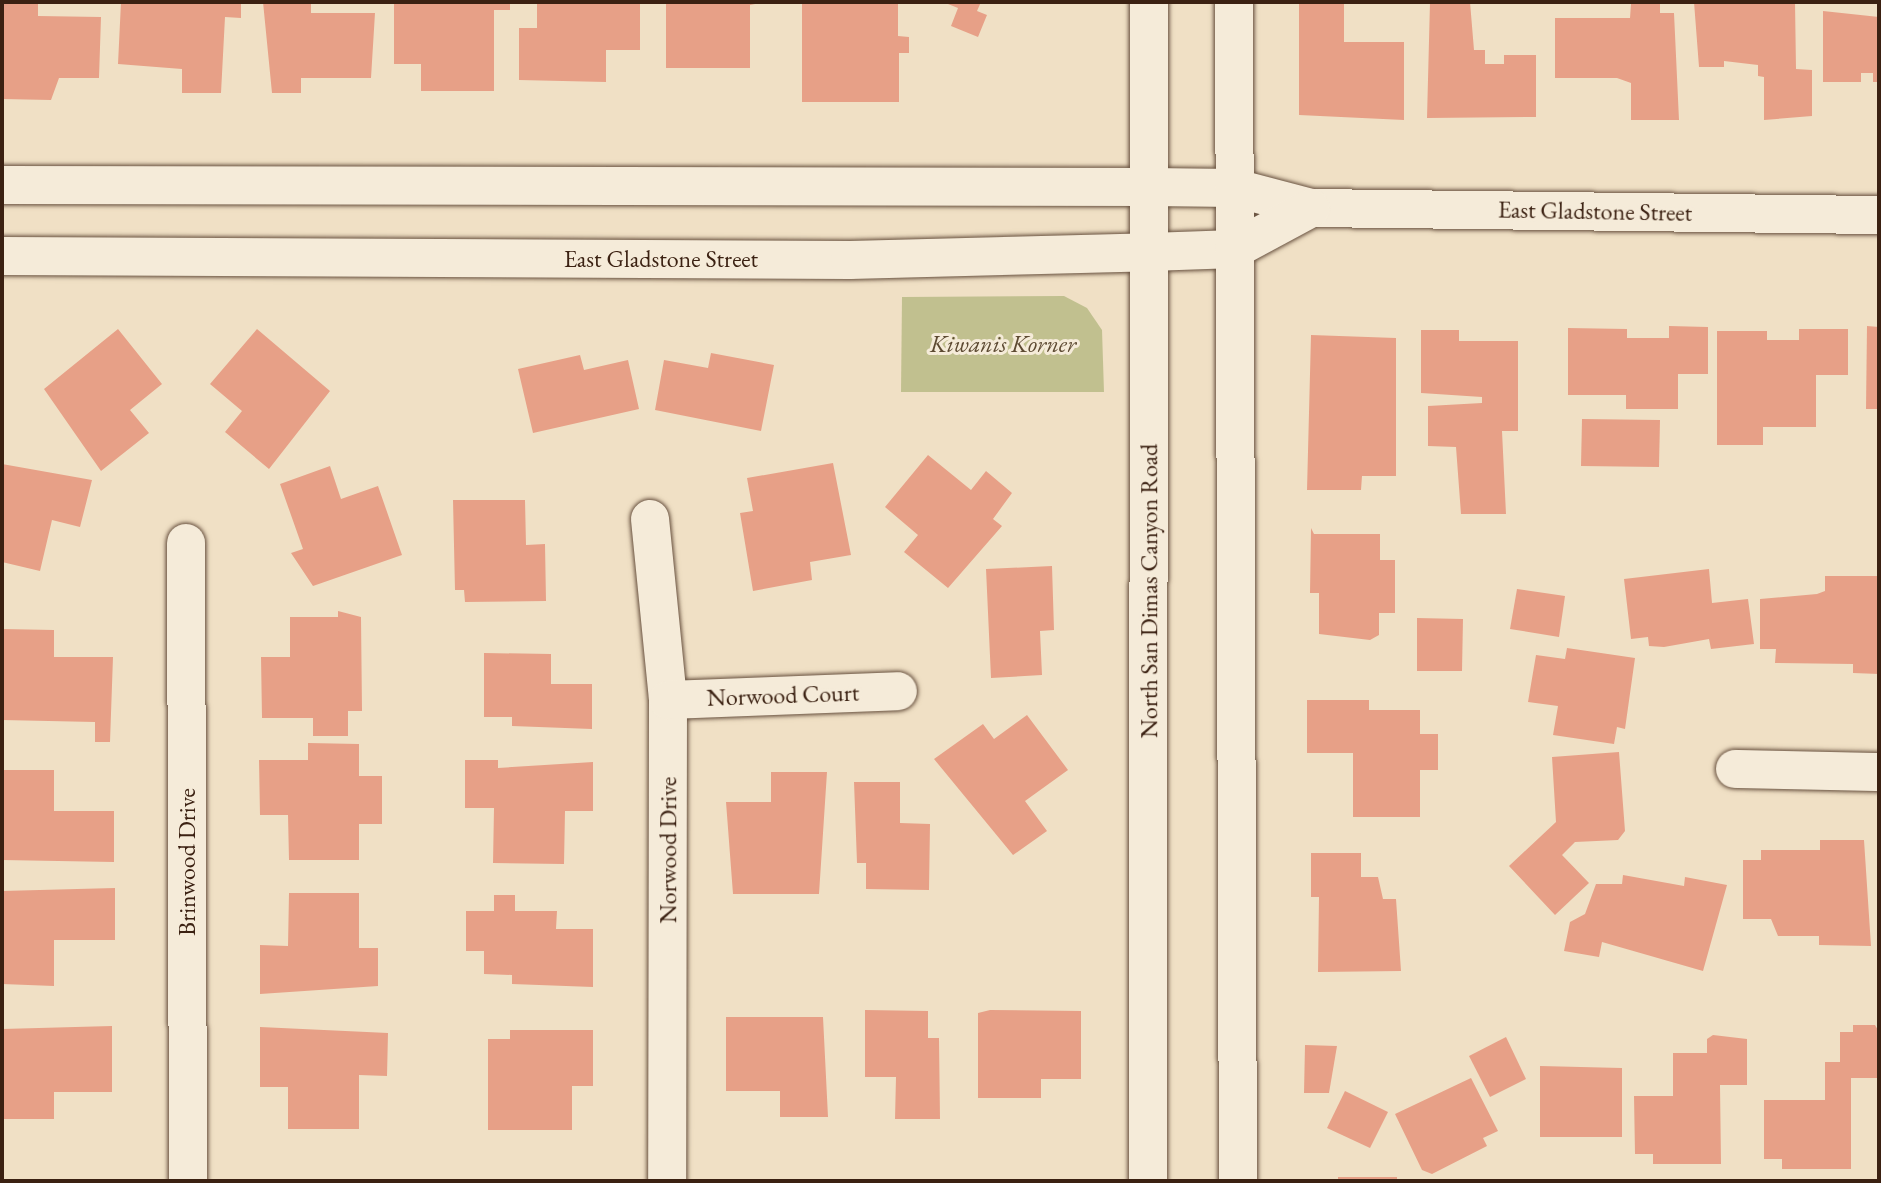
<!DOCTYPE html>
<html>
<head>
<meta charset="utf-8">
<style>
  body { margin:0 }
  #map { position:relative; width:1881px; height:1183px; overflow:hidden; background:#f0e0c5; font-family:"EB Garamond",serif }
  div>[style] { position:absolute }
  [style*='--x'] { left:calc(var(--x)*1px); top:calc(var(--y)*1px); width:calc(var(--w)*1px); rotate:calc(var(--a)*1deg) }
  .green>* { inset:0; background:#c1c08f }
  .building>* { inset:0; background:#e7a087 }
  .roads { filter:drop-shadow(0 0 2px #68513f) drop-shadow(0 0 2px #68513f) }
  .minor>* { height:38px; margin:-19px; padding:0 19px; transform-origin:19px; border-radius:19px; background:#f5ebd9 }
  .tertiary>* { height:38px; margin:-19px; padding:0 19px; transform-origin:19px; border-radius:19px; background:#f5ebd9 }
  .secondary>* { height:38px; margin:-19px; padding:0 19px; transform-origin:19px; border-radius:19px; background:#f5ebd9 }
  span { translate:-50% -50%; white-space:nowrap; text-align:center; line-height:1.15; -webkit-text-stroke:6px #f5ebd9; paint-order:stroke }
  .street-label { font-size:24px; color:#3b2112 }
  .park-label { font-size:24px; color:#5c4931; font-style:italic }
  .frame { position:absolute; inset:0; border:4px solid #3b2112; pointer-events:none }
</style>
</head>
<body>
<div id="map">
  <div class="green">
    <div style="clip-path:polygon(1064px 296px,1087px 308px,1102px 330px,1104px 392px,901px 392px,902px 297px)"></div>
  </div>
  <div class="building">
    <div style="clip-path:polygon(2px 2px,38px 2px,38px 16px,101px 17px,99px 78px,59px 78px,51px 100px,2px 99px)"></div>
    <div style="clip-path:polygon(121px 2px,241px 2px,241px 18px,225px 17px,221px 93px,182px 93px,182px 69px,118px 64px)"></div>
    <div style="clip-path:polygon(263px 2px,311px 2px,311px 13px,375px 13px,371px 78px,301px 78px,301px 93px,272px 93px)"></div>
    <div style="clip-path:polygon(394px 2px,510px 2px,510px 10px,494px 10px,494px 91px,421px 91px,421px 64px,394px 64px)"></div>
    <div style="clip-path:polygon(537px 2px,640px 2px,640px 50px,606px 50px,606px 82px,519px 80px,519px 28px,537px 28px)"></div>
    <div style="clip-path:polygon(666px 2px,765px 2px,750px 5px,750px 68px,666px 68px)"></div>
    <div style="clip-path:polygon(802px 2px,898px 3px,898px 36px,909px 37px,909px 53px,899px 53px,899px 102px,802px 102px)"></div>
    <div style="clip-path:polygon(943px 2px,981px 2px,977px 11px,987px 15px,978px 37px,951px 26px,958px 8px)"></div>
    <div style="clip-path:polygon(1299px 2px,1344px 2px,1344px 42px,1404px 42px,1404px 120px,1299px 115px)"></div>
    <div style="clip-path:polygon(1430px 2px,1470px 2px,1474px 50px,1485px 50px,1485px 64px,1504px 64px,1504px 55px,1536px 55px,1536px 117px,1427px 118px)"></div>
    <div style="clip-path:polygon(1694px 2px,1795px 2px,1796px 69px,1812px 70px,1812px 116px,1764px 120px,1764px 77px,1758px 76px,1758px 65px,1724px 61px,1724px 67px,1699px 67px)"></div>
    <div style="clip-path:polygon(1631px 4px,1660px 4px,1660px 13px,1674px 13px,1679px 120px,1631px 120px,1631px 83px,1617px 78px,1555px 78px,1555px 18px,1630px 18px)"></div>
    <div style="clip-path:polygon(1823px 11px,1879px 17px,1879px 82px,1873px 82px,1873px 73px,1861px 73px,1861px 82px,1823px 82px)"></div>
    <div style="clip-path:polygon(1669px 326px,1708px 327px,1708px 374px,1678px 374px,1678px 409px,1626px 409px,1626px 395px,1568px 395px,1568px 328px,1627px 329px,1627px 338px,1669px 338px)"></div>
    <div style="clip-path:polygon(1867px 326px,1879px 327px,1879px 409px,1866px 409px)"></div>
    <div style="clip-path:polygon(118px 329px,162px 384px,130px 410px,149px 433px,101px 471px,44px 389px)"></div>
    <div style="clip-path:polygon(257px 329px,330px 391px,269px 469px,225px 432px,242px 411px,210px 384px)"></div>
    <div style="clip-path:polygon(1799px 329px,1848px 329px,1848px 375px,1816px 375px,1816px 427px,1763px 427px,1763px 445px,1717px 445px,1717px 331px,1767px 331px,1767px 340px,1799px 340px)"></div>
    <div style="clip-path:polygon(1421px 330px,1459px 330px,1459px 341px,1518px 341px,1518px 431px,1502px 431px,1506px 514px,1461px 514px,1456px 447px,1428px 446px,1428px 406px,1482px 403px,1482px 397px,1421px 393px)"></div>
    <div style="clip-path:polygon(1311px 335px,1396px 338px,1396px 476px,1362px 476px,1361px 490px,1307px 490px)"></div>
    <div style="clip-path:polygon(711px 353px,774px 365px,761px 431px,655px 410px,664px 360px,708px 368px)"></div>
    <div style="clip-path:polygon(580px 355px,584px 370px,628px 360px,639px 409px,533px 433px,518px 369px)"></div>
    <div style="clip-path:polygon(1582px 419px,1660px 420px,1659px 467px,1581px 466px)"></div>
    <div style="clip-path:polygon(928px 455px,971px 490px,986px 471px,1012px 493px,993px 519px,1002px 526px,948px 588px,904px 552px,918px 535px,885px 507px)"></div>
    <div style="clip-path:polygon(833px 463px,851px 555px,810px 562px,812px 580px,753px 591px,740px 513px,753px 511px,747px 478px)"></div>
    <div style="clip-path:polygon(2px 464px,92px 480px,80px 527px,52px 520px,40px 571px,2px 562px)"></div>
    <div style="clip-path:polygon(330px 466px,341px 499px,378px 486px,402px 555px,313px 586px,291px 553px,303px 549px,280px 484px)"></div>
    <div style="clip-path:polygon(453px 500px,525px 500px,526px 545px,545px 544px,546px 601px,465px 602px,464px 590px,455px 590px)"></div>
    <div style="clip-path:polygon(1311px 528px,1314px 534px,1380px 534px,1380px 560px,1395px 560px,1395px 613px,1379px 613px,1379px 635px,1370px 640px,1319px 634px,1319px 593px,1310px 593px)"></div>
    <div style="clip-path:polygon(1052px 566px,1054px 630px,1040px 631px,1042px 675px,991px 678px,986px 569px)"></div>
    <div style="clip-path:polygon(1709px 569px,1712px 603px,1748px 599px,1754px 644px,1711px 649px,1709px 639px,1664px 647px,1649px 646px,1648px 637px,1631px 639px,1624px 579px)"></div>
    <div style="clip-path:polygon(1825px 576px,1879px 576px,1879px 674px,1853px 673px,1853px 664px,1775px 663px,1776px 649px,1760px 649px,1760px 599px,1817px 594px,1825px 591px)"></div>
    <div style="clip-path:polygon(1517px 589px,1565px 596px,1559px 637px,1510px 629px)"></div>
    <div style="clip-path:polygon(338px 611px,361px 617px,362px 711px,348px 711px,348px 736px,313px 736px,313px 718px,262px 718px,261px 657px,290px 657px,290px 617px,338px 617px)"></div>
    <div style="clip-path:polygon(1417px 618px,1463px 619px,1462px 671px,1417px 671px)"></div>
    <div style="clip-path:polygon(2px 629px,54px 630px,54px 657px,113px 657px,110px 742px,95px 742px,95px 722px,2px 720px)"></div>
    <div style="clip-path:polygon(1567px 648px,1635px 658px,1625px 729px,1617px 727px,1614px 744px,1553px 735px,1558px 706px,1528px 702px,1536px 655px,1565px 659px)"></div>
    <div style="clip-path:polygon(484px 653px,551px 654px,551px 684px,592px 684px,592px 729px,512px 726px,512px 717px,484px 717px)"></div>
    <div style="clip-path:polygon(1307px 700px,1369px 700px,1369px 710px,1420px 710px,1420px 734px,1438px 734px,1438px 770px,1420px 770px,1420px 817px,1353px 817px,1353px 753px,1307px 753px)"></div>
    <div style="clip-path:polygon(1027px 715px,1068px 770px,1025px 801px,1047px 831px,1013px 855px,934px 759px,983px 724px,994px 739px)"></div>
    <div style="clip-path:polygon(308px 743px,359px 744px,359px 776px,382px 776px,382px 824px,359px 824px,359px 860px,289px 860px,288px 815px,260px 815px,259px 760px,308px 760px)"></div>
    <div style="clip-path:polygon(1619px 752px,1625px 831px,1618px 840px,1575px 842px,1562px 855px,1589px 883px,1555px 915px,1509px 866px,1556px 822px,1552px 757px)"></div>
    <div style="clip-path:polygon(465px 760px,498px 760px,498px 768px,593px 762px,593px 811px,565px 811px,564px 864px,493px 863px,494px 808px,465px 808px)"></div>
    <div style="clip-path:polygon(2px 770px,54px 770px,54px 811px,114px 811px,114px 862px,2px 860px)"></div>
    <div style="clip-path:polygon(771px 772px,827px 772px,819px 894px,733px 894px,726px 802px,771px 802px)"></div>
    <div style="clip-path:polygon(854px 782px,900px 782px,900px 823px,930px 824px,929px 890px,866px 889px,866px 863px,857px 863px)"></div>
    <div style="clip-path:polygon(1820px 840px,1864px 840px,1871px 946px,1819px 945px,1819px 936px,1778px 936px,1771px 919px,1743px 919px,1743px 860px,1761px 860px,1761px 850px,1820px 850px)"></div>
    <div style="clip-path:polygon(1311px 853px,1361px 853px,1361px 877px,1378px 877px,1383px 899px,1396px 899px,1401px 971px,1318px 972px,1319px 897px,1311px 897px)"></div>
    <div style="clip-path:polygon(1623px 875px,1684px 886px,1685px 877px,1727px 885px,1703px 971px,1602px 942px,1599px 957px,1564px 951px,1570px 922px,1585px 914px,1596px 884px,1622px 884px)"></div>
    <div style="clip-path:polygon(115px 888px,115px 940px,54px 940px,54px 986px,2px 984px,2px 891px)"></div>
    <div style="clip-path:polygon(289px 893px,359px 893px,359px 948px,378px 948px,378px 986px,260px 994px,260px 945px,288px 946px)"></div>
    <div style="clip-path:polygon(494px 895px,515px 895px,515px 911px,557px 911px,556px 929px,593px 929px,593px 987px,512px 984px,512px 975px,484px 974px,484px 951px,466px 951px,466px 911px,494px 911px)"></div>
    <div style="clip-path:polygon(865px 1010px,928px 1011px,928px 1038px,939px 1038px,940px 1119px,895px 1119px,896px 1077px,865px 1077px)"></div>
    <div style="clip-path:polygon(990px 1010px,1081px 1011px,1081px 1079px,1041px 1079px,1041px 1098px,978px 1098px,978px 1013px)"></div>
    <div style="clip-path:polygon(726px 1017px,823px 1017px,828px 1117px,780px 1117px,780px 1091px,726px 1091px)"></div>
    <div style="clip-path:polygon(1853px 1025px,1875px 1025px,1879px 1032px,1879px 1078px,1851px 1078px,1851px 1169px,1782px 1169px,1782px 1159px,1764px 1159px,1764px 1100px,1825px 1100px,1825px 1062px,1840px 1062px,1840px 1032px,1853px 1032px)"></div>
    <div style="clip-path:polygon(112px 1026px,112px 1092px,54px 1092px,54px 1119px,2px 1119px,2px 1029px)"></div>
    <div style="clip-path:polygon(260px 1027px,388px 1033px,387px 1076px,359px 1075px,359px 1129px,288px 1129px,288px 1087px,260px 1087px)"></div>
    <div style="clip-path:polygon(510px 1030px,593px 1030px,593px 1086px,572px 1086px,572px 1130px,488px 1130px,488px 1039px,510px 1039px)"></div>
    <div style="clip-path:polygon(1713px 1035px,1747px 1039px,1747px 1085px,1720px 1085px,1721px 1164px,1653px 1164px,1653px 1154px,1635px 1154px,1634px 1096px,1673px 1096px,1673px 1053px,1707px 1053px,1707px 1039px)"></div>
    <div style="clip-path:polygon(1506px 1037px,1526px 1079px,1490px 1097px,1469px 1056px)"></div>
    <div style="clip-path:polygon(1305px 1045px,1337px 1046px,1329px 1093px,1304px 1093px)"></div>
    <div style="clip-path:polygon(1540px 1066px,1622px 1068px,1622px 1137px,1540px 1137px)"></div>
    <div style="clip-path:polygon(1471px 1078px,1498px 1131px,1483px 1138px,1487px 1146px,1432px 1174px,1422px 1170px,1395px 1114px)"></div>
    <div style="clip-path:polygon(1345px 1091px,1388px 1112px,1370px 1148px,1327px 1128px)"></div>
    <div style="clip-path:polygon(1338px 1177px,1397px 1177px,1397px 1181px,1338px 1181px)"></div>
  </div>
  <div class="roads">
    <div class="minor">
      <div style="--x:650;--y:519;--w:182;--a:84.3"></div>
      <div style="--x:668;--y:700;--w:481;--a:90.1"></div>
      <div style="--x:186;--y:543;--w:638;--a:89.82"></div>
      <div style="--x:668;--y:700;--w:230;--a:-2.2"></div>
      <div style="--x:1735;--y:769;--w:144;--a:1.2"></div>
    </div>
    <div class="tertiary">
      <div style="--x:2;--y:185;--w:1148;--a:0.1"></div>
      <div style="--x:1150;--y:187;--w:85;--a:0.7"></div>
      <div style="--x:1235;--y:188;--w:79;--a:14.7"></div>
      <div style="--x:1311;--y:208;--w:568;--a:0.71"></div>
      <div style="--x:2;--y:256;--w:848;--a:0.27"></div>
      <div style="--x:850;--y:260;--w:300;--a:-1.5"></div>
      <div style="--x:1150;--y:252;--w:85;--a:-2"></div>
      <div style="--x:1235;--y:249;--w:86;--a:-28.3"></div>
    </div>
    <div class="secondary">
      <div style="--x:1234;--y:2;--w:1179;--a:89.81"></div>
      <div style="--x:1148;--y:1181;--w:1179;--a:-89.95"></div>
    </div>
  </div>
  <div class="street-label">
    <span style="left:1595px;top:211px;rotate:1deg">East Gladstone Street</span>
    <span style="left:661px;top:259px">East Gladstone Street</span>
    <span style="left:1149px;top:591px;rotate:-90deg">North San Dimas Canyon Road</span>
    <span style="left:783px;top:695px;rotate:-2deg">Norwood Court</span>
    <span style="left:668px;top:850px;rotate:-90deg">Norwood Drive</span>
    <span style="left:187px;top:862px;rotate:-90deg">Brinwood Drive</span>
  </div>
  <div class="park-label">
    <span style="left:1003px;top:344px">Kiwanis Korner</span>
  </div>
  <div class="frame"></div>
</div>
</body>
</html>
